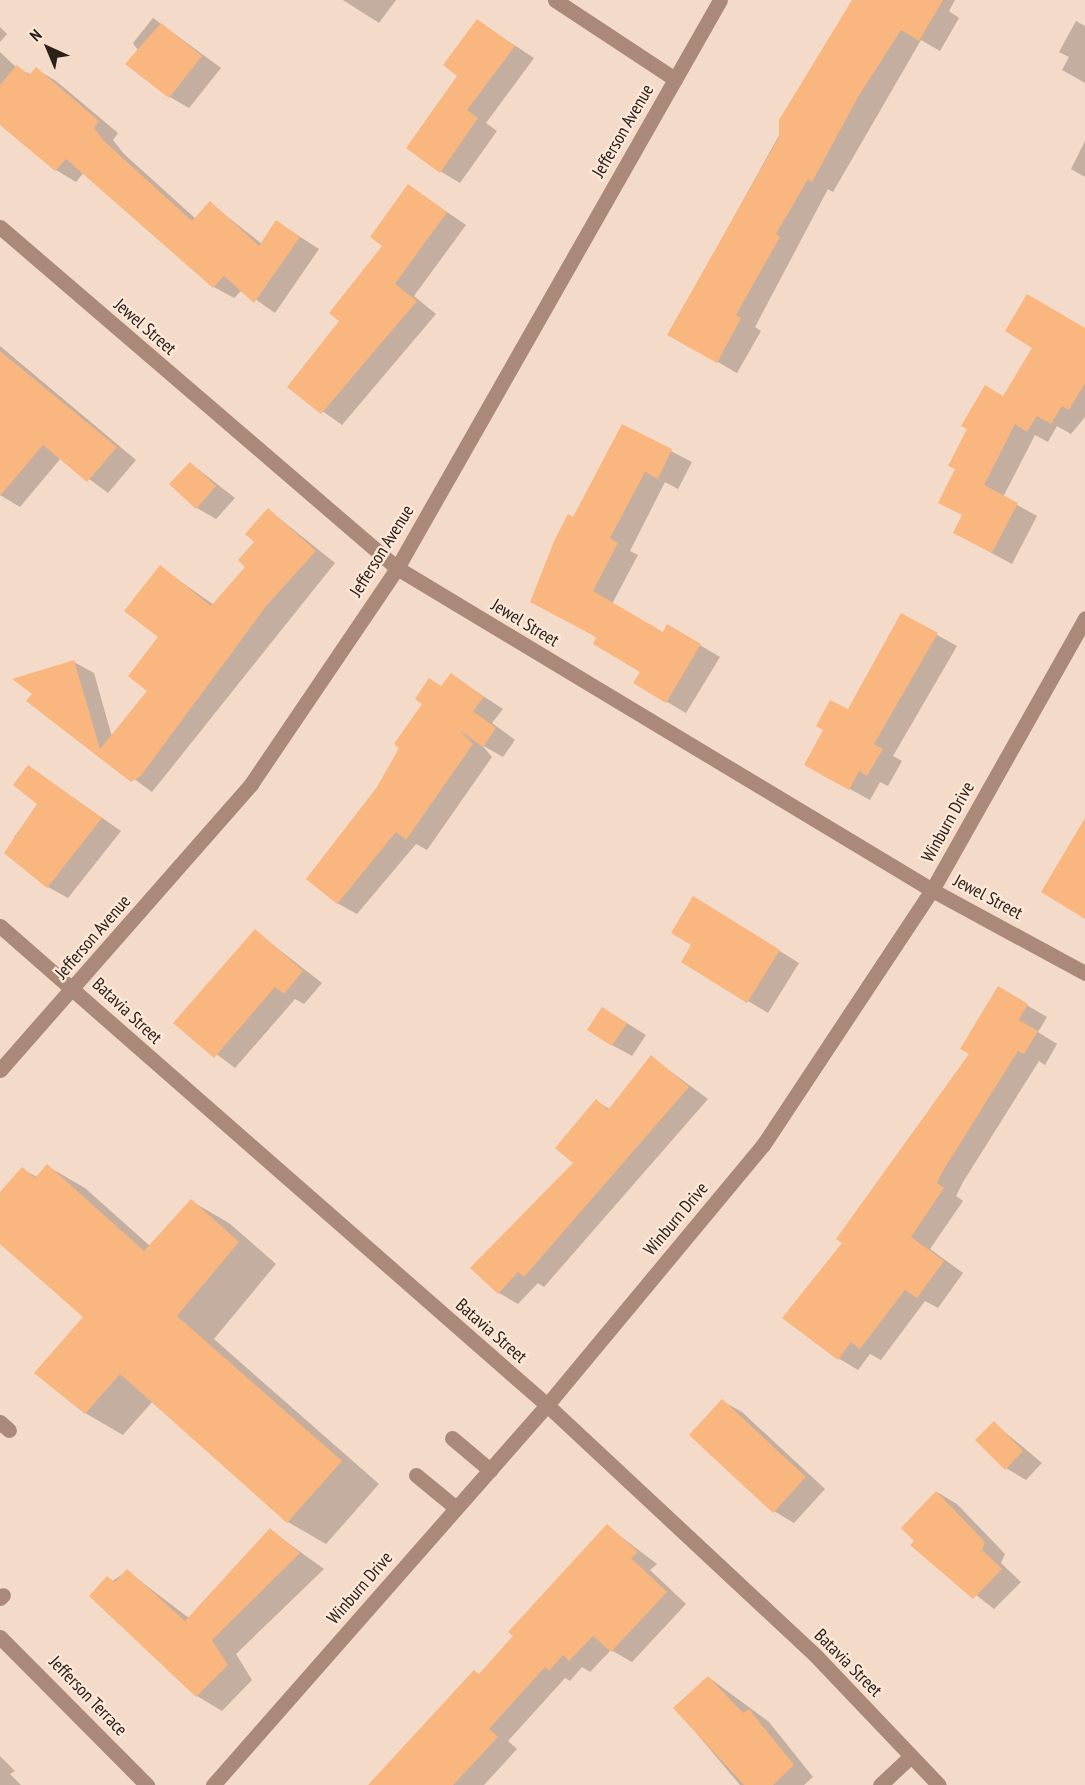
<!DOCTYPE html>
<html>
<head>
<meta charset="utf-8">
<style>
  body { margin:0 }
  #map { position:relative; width:1085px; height:1785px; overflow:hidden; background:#f4dac8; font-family:"PT Sans Narrow",sans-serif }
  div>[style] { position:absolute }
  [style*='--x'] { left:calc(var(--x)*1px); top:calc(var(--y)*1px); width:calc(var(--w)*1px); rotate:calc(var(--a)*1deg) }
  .shadow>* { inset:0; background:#0003 }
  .building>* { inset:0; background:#f9b67e }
  .lane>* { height:15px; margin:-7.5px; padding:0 7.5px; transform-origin:7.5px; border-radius:7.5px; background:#ab8979 }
  .street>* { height:15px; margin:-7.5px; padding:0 7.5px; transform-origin:7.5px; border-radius:7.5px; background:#ab8979 }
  span { translate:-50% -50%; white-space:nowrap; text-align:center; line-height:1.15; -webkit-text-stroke:4.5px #fde8d9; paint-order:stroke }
  .street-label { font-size:18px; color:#2a211a }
  .north { position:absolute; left:18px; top:18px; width:60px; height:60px; -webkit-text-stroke:4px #fde8d9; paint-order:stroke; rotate:316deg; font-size:16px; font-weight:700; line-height:24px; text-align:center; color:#2a211a }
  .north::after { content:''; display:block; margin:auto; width:21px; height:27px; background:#2a211a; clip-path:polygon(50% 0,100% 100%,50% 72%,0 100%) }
</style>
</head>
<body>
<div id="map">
  <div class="shadow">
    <div style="clip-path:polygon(343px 0,396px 0,379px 23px)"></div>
    <div style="clip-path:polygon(854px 0,955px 0,949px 11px,959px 18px,940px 51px,921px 40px,833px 192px,828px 189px,755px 327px,761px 331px,737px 373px,669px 334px)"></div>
    <div style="clip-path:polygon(153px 18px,221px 68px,189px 108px,170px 97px,133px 43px)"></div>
    <div style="clip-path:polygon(477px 21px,534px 58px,486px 123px,497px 131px,460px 183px,440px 171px,459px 76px)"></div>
    <div style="clip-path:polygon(1076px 21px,1085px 26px,1085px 83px,1062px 70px,1069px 57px,1059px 52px)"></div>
    <div style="clip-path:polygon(0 27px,7px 34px,0 42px)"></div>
    <div style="clip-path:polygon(0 52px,17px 68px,32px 75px,36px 69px,56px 81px,118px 133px,113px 140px,124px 154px,196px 219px,210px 203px,262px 244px,277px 222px,319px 249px,275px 313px,242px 290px,234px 298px,214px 287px,84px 172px,76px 182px,56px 170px,0 123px)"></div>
    <div style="clip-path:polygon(1085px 141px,1085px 177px,1071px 169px)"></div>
    <div style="clip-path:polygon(409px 186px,466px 225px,414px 296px,436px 314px,342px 425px,289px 387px,341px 321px,384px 245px)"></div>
    <div style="clip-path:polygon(1085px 330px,1085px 417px,1071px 434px,1057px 426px,1048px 442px,1035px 435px,1003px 497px,1037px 516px,1012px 564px,975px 544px,964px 516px,1004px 398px)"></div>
    <div style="clip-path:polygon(0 346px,136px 460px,108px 493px,61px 458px,20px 507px,0 495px)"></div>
    <div style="clip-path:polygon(622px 426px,692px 462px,678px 489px,665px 482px,630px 551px,638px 555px,612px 604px,663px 634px,668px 626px,720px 657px,686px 713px,635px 683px,642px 671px,598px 637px,573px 519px)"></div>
    <div style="clip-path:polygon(190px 463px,235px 498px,216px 519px,197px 508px)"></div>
    <div style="clip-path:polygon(269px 510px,335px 563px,152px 792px,28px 701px,74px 662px,94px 673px,112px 737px,149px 691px,160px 637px,160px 567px,214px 605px,247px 567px)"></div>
    <div style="clip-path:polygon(901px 615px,957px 646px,893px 756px,902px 761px,888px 786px,880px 782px,870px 800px,806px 765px,849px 711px)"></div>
    <div style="clip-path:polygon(451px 675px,503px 709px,492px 723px,515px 740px,503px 757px,482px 745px,492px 757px,427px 850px,416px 844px,357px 914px,337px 903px,378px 787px)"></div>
    <div style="clip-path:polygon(29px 767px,121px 831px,68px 898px,48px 887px,14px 837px,40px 804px)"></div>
    <div style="clip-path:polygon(714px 910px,799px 963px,768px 1013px,748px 1001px)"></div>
    <div style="clip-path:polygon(255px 931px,322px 983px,304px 1004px,295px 999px,235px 1068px,175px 1023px)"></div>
    <div style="clip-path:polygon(998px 988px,1047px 1017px,1038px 1032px,1057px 1044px,1045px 1065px,1039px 1061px,963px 1182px,956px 1196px,963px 1201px,930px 1249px,963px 1273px,938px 1308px,925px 1301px,881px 1360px,870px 1354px,858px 1370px,838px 1358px,844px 1242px,971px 1053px)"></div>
    <div style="clip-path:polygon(622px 1020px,646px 1035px,632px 1056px,612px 1045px)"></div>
    <div style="clip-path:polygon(651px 1057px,708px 1099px,544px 1287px,538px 1283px,518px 1304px,499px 1293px,575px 1163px,596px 1101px,611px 1110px)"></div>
    <div style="clip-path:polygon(47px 1166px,85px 1188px,150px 1246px,191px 1201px,229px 1223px,276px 1264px,214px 1339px,379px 1484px,326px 1544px,288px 1522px,153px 1401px,123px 1435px,85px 1413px,85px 1317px,0 1242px,0 1194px,22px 1169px,37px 1177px)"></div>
    <div style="clip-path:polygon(722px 1401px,742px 1412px,825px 1489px,794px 1523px,774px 1511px)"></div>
    <div style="clip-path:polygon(994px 1423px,1042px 1463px,1026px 1480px,1006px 1468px)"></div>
    <div style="clip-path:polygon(937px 1492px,957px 1504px,1005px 1554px,1001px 1563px,1021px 1582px,994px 1609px,912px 1545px)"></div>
    <div style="clip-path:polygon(607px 1526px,657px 1564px,650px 1570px,686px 1604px,632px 1662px,611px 1650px,590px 1672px,582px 1667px,570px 1681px,565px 1678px,508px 1741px,517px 1749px,484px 1785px,372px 1785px,480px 1675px)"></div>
    <div style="clip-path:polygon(270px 1530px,324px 1569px,236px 1654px,252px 1680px,222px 1711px,197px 1696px,91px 1596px,127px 1571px,189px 1618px)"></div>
    <div style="clip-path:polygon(708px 1677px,769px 1722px,813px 1777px,804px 1785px,740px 1785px,675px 1708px)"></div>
    <div style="clip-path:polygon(0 1756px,15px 1771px,10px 1774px,21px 1785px,0 1785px)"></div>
  </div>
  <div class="building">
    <div style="clip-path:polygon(852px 0,943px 0,919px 41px,901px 30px,858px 97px,812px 182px,808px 179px,776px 234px,780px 237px,736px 315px,741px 318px,717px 363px,667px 335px,779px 137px,779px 120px)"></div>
    <div style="clip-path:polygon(477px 19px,515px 46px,467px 110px,478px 118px,440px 173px,406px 148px,457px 76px,443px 65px)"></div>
    <div style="clip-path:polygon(161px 23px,202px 56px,169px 98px,125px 64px)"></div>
    <div style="clip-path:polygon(17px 65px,29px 75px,36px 67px,99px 121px,94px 128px,104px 141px,192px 221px,210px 201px,259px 246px,276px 220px,300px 237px,254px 303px,224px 276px,213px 288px,66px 159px,55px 171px,0 125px,0 85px)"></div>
    <div style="clip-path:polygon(408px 184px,447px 212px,395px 284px,417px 301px,321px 414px,287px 387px,339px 321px,329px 313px,382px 246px,370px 237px)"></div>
    <div style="clip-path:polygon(1027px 294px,1085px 328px,1085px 383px,1069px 410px,1062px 406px,1051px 424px,1037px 416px,1027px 432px,1015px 424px,984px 485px,1018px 503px,992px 553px,953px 533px,962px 515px,938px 503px,955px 469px,948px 466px,967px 429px,961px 426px,985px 385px,1003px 396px,1032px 348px,1005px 331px)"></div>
    <div style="clip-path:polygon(0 351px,117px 447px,87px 482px,43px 445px,0 496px)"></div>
    <div style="clip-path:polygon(622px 424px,672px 449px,658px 479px,645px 472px,610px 538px,618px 543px,593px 591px,663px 632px,667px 624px,701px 644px,666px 703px,633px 683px,640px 672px,593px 644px,596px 637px,530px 602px,555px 539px,568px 514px,573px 517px)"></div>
    <div style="clip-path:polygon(190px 462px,216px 486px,196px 509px,169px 484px)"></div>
    <div style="clip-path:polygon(268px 508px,316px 551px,267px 605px,140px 777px,131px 782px,26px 701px,32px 694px,12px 679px,74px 660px,100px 749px,147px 691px,128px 676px,158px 637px,124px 611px,160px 565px,211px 606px,245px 567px,238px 560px,254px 542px,245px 534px)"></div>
    <div style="clip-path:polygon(901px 613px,938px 633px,874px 744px,883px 749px,867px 776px,859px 771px,849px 790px,804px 765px,823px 730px,816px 726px,830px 700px,848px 709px)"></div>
    <div style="clip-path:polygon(451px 673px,484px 697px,473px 711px,496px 728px,483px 747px,459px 730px,473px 744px,406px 840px,396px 832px,337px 904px,306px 879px,377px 787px,399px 748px,394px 744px,422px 704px,415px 699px,429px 678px,441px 686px)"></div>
    <div style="clip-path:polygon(28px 765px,102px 818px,47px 888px,4px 853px,37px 804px,13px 785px)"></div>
    <div style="clip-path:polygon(1085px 818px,1085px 919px,1041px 892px)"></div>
    <div style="clip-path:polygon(693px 896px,780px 950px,747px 1003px,681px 962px,691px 945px,671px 933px)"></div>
    <div style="clip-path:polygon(255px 929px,303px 971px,284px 994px,275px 987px,214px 1058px,173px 1023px)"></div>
    <div style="clip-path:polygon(998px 986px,1028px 1004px,1019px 1020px,1038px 1031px,1024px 1054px,1018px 1051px,943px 1171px,937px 1183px,944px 1188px,911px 1237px,944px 1261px,917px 1298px,905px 1290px,860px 1349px,851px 1342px,838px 1360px,782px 1318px,842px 1243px,836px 1239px,969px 1054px,960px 1049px)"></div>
    <div style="clip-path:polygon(602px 1007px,627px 1023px,612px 1046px,587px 1030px)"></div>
    <div style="clip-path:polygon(651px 1055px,689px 1087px,524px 1277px,518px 1272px,498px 1294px,470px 1268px,573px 1163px,555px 1148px,596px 1099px,608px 1110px)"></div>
    <div style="clip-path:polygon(47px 1164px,144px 1251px,191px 1199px,239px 1242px,177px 1316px,342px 1461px,287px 1523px,120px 1374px,85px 1414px,34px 1373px,83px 1317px,0 1244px,0 1192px,22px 1167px,35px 1178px)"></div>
    <div style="clip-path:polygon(722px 1399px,806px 1477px,773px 1513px,689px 1435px)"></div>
    <div style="clip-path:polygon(994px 1421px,1023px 1451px,1005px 1470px,975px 1440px)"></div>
    <div style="clip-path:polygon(936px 1491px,985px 1542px,982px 1550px,1002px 1569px,973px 1599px,910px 1545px,914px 1541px,901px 1528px)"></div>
    <div style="clip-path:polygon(607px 1524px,638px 1552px,631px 1558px,667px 1592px,611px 1652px,593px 1636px,569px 1661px,563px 1655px,549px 1671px,545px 1667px,489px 1729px,498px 1737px,453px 1785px,368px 1785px,474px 1670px,479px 1674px,513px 1636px,508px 1632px)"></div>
    <div style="clip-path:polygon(270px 1528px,300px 1553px,212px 1640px,228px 1665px,196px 1697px,89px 1596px,107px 1576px,115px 1582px,127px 1569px,185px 1621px)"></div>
    <div style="clip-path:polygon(708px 1676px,743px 1713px,749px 1709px,794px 1765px,773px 1785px,744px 1785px,673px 1708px)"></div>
  </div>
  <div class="lane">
    <div style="--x:0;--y:1422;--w:12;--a:42"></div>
    <div style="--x:452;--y:1438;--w:50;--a:40.1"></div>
    <div style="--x:416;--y:1475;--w:52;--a:39.5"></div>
    <div style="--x:0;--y:1598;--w:4;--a:-45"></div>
    <div style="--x:880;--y:1785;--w:42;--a:-43.1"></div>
  </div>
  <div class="street">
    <div style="--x:555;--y:0;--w:144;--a:33.4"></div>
    <div style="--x:0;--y:227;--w:523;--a:40.66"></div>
    <div style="--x:397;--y:568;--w:624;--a:31.04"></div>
    <div style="--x:932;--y:890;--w:174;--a:28.5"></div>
    <div style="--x:0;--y:926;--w:727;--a:41.21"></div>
    <div style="--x:547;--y:1405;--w:368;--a:43"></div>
    <div style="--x:816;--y:1656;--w:178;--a:46.4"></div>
    <div style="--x:0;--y:1070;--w:381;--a:-48.7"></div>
    <div style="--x:251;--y:784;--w:261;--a:-55.9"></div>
    <div style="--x:397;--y:568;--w:653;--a:-60.37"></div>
    <div style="--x:0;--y:1637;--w:209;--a:45.2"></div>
    <div style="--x:213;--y:1785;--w:506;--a:-48.69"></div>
    <div style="--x:547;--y:1405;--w:338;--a:-50.3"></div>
    <div style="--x:763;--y:1145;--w:306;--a:-56.5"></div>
    <div style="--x:932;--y:890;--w:312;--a:-60.6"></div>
  </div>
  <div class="street-label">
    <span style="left:623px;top:131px;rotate:-60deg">Jefferson Avenue</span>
    <span style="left:145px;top:327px;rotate:41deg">Jewel Street</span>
    <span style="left:382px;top:551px;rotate:-58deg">Jefferson Avenue</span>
    <span style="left:525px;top:623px;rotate:31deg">Jewel Street</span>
    <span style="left:948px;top:822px;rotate:-61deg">Winburn Drive</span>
    <span style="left:988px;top:897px;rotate:28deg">Jewel Street</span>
    <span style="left:93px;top:937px;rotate:-49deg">Jefferson Avenue</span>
    <span style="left:127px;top:1011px;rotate:43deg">Batavia Street</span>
    <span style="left:676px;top:1219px;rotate:-50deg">Winburn Drive</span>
    <span style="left:491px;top:1331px;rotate:41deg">Batavia Street</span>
    <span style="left:360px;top:1588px;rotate:-49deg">Winburn Drive</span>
    <span style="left:848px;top:1663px;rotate:45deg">Batavia Street</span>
    <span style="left:88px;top:1696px;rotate:46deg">Jefferson Terrace</span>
  </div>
  <div class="north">N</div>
</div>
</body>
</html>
